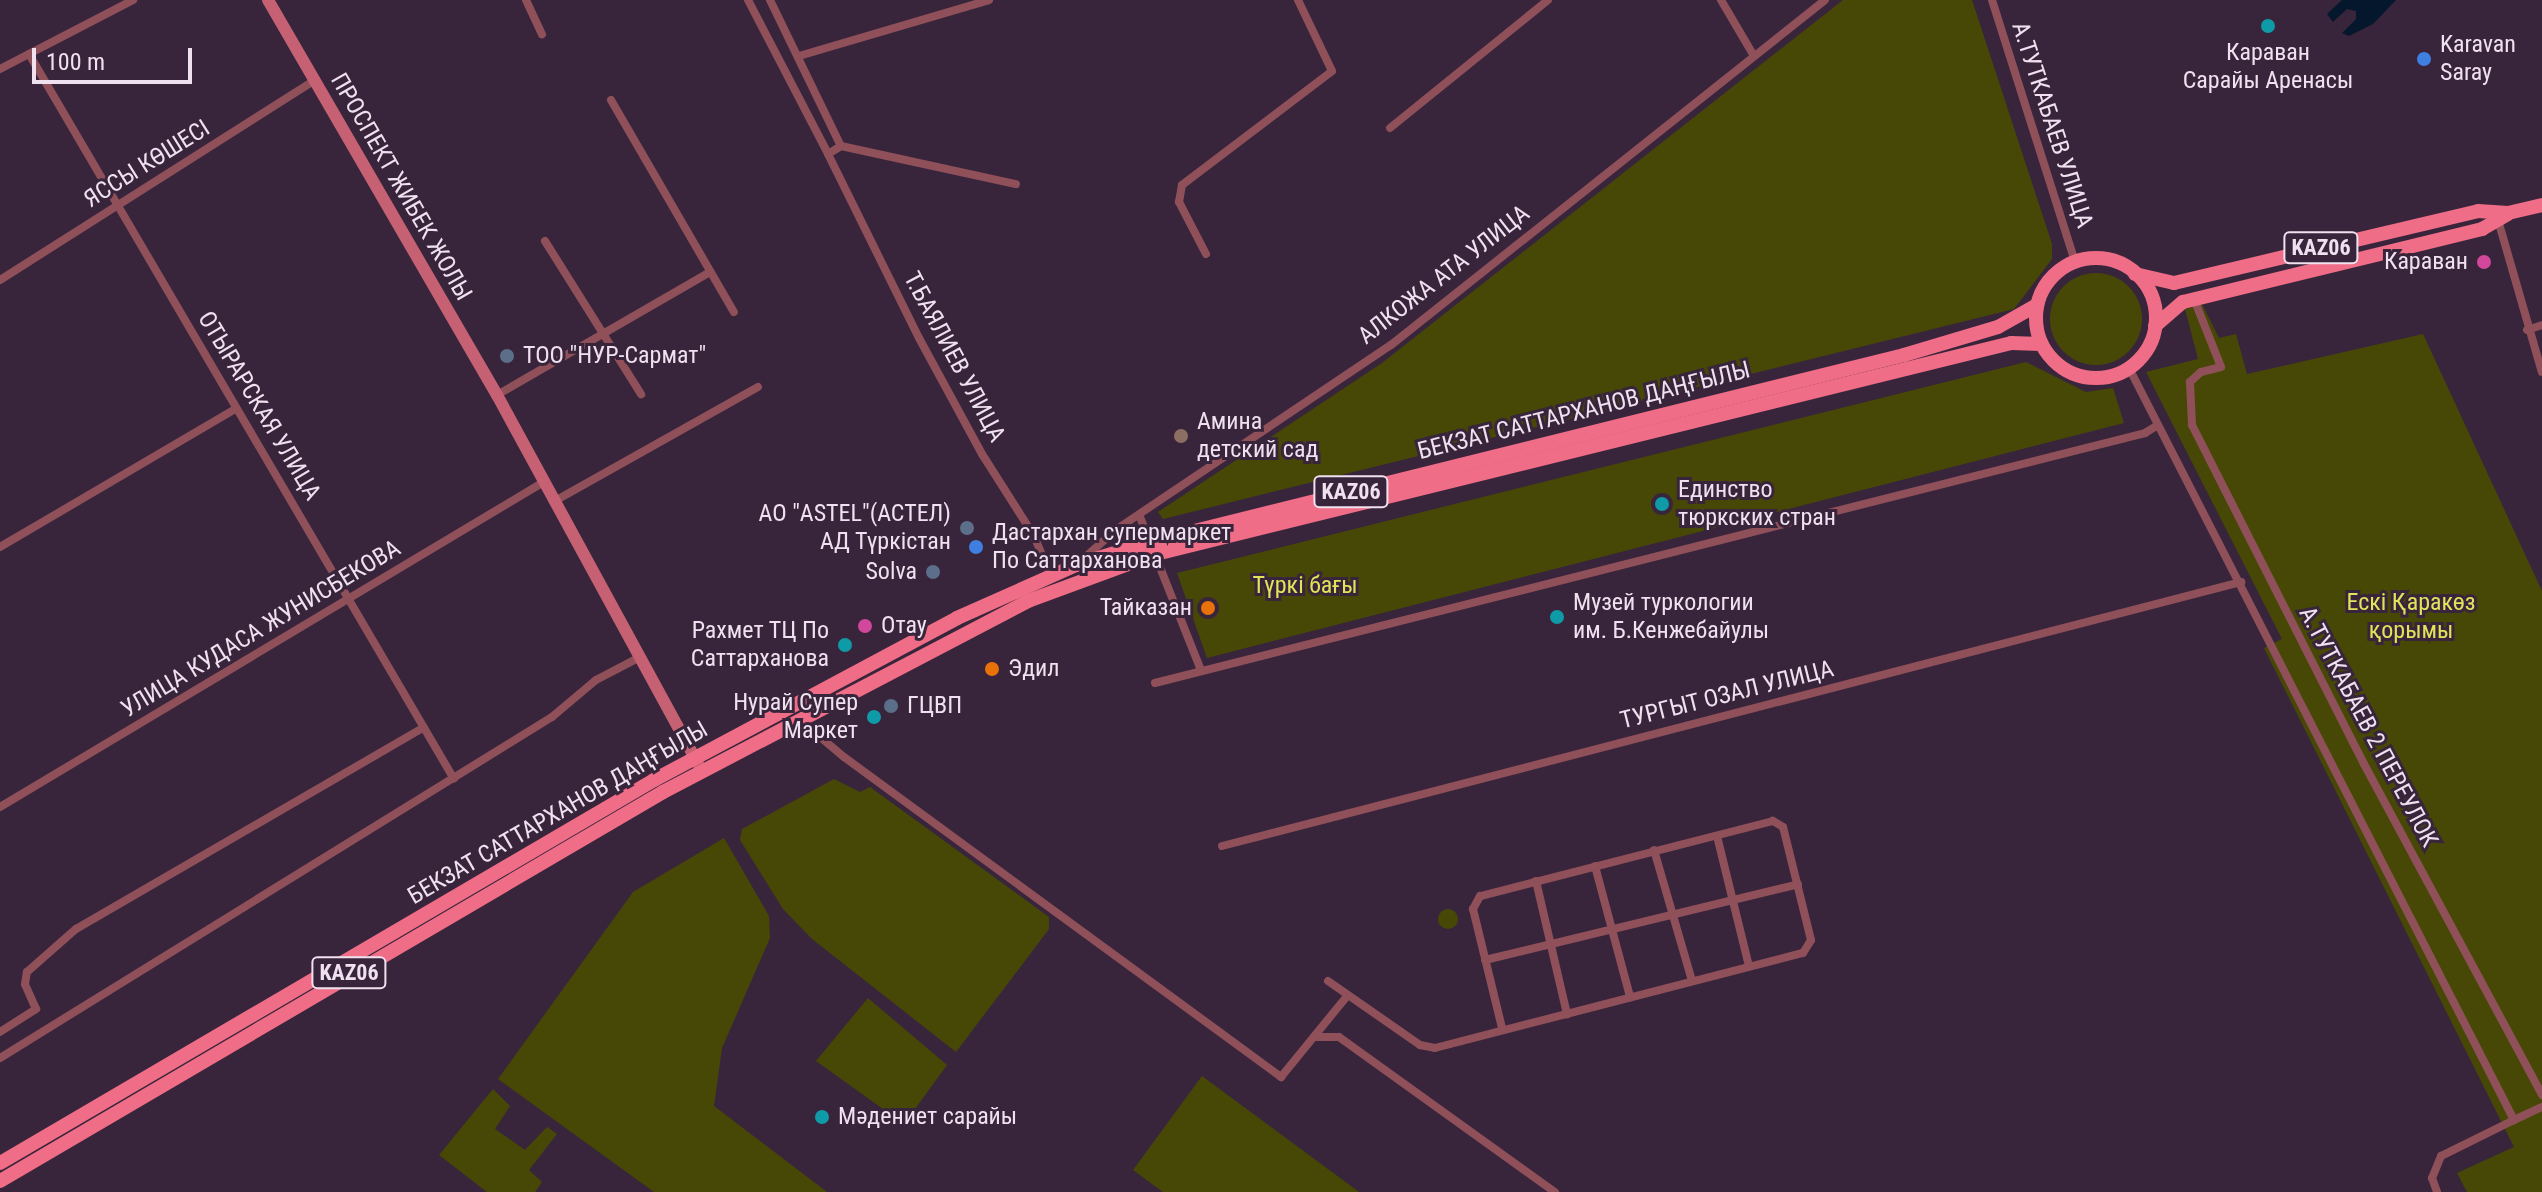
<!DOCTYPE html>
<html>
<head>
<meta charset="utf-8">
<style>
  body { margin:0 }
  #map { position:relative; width:2542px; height:1192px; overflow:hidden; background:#39253b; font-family:"Roboto Condensed",sans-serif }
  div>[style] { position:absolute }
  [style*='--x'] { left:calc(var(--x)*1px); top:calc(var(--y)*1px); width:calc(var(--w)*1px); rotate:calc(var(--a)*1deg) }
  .green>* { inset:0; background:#474806 }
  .round { border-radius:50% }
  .water>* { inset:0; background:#04172d }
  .street>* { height:8px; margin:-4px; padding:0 4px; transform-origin:4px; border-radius:4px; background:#8f505a }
  .secondary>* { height:12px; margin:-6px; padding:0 6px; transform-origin:6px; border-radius:6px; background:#c56173 }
  .primary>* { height:14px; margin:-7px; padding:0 7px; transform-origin:7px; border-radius:7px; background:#ef6d86 }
  .primary>.ring { margin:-7px; padding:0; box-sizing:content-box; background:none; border:14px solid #ef6d86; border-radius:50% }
  .dots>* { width:22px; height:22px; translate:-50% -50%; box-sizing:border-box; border:4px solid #39253b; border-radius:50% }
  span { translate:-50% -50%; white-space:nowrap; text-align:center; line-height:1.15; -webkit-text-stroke:6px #39253b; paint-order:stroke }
  .shield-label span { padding:2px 6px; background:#39253b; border:2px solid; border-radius:6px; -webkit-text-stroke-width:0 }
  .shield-label { font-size:22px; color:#efe1f0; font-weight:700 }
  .poi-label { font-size:24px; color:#efe1f0 }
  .left { translate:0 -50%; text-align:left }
  .right { translate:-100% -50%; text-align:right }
  .street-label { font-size:24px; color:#efe1f0 }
  .park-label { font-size:24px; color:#e1e459 }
  .scale { position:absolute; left:32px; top:48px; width:160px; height:36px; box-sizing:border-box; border:4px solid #efe1f0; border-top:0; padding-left:10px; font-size:24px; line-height:28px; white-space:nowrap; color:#efe1f0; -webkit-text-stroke:6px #39253b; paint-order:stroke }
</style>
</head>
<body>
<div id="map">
  <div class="green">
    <div style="clip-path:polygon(1843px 0,1972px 0,2052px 244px,2052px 259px,2014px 309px,1163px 519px,1158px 512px,1382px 363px)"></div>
    <div class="round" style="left:2050px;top:273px;width:92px;height:92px"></div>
    <div style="clip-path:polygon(2202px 304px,2219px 338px,2236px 334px,2247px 374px,2423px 334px,2542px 591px,2542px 1192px,2467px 1192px,2457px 1173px,2514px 1147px,2264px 648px,2282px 639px,2146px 372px,2198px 359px,2185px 309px)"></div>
    <div style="clip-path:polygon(2026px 362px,2086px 392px,2113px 388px,2124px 423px,1207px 658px,1177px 573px)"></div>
    <div style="clip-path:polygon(834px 779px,860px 792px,870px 787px,1049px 917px,1049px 929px,956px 1052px,812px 939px,783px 909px,740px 840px,742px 829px)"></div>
    <div style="clip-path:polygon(724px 838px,769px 916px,770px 938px,722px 1048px,714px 1106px,827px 1192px,654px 1192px,498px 1079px,633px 892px)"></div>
    <div class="round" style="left:1438px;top:909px;width:20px;height:20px"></div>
    <div style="clip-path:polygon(868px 998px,947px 1065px,904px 1124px,816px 1061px)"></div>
    <div style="clip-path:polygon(1202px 1076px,1359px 1192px,1163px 1192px,1133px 1170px)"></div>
    <div style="clip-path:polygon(493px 1089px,510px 1106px,495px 1129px,525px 1150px,547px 1127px,557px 1134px,529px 1170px,542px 1182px,535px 1192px,487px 1192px,439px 1155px)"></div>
  </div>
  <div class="water">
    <div style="clip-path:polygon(2342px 0,2396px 0,2373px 24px,2349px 36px,2342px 33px,2356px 19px,2356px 11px,2347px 9px,2333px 22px,2327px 14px)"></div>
  </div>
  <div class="street">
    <div style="--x:526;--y:0;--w:38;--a:65"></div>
    <div style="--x:748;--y:0;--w:174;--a:62.5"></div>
    <div style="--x:770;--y:0;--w:162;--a:64.1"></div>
    <div style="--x:841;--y:146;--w:15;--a:148"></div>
    <div style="--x:828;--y:154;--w:205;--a:63.7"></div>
    <div style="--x:919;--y:338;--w:132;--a:61.5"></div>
    <div style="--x:982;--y:454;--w:97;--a:57.6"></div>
    <div style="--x:1034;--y:536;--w:43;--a:67"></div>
    <div style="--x:1721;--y:0;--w:65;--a:59.5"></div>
    <div style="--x:1992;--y:0;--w:275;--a:72.4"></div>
    <div style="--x:29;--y:54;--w:840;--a:59.62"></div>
    <div style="--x:799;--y:56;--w:198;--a:-16.4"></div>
    <div style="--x:0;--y:69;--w:150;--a:-27.4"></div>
    <div style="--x:611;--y:100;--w:245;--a:59.9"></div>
    <div style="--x:1390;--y:128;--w:203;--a:-39"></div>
    <div style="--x:841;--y:146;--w:179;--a:12.3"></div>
    <div style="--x:2498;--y:220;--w:158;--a:73.9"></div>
    <div style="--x:545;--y:241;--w:181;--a:57.9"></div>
    <div style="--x:1206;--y:254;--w:59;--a:-117.4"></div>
    <div style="--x:1179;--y:202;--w:17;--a:-80"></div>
    <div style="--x:1182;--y:185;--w:188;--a:-37.2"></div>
    <div style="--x:1332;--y:71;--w:79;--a:-115.6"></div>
    <div style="--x:0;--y:280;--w:372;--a:-32.4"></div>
    <div style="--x:2194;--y:299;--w:73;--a:68.3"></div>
    <div style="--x:2221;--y:367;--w:21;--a:166"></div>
    <div style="--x:2201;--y:372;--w:15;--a:138"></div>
    <div style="--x:2190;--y:382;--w:43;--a:87.3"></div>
    <div style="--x:2192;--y:425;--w:380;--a:63.1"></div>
    <div style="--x:2364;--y:764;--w:376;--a:61.7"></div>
    <div style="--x:2527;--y:330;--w:16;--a:-18"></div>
    <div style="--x:2129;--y:368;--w:845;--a:62.89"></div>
    <div style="--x:2514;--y:1120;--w:81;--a:153.7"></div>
    <div style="--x:2441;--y:1156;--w:24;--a:112"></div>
    <div style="--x:2432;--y:1178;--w:15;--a:70"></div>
    <div style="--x:497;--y:395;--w:246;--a:-30"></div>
    <div style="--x:553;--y:502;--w:235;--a:-29.3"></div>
    <div style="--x:1140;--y:517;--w:165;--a:68.3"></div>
    <div style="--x:0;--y:547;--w:273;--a:-30.4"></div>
    <div style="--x:1082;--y:560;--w:47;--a:-41.5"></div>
    <div style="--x:1117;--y:529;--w:330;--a:-33.9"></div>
    <div style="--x:1391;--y:345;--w:554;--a:-38.48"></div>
    <div style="--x:1155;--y:683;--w:1021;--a:-14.17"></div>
    <div style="--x:2145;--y:433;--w:15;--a:-32"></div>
    <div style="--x:800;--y:720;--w:57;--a:40.1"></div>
    <div style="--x:844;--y:757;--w:542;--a:36.21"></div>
    <div style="--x:1281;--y:1077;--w:104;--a:-50.8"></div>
    <div style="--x:0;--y:807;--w:631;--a:-30.87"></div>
    <div style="--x:1717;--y:836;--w:134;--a:76.2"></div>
    <div style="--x:1222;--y:846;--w:1053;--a:-14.52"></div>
    <div style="--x:1654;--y:850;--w:136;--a:73.8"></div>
    <div style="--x:1595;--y:866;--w:136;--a:75"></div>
    <div style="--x:1536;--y:881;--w:137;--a:76.9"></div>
    <div style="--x:1485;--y:960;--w:322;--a:-13.6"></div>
    <div style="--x:1328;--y:981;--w:112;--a:34.8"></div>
    <div style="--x:1420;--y:1045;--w:15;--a:11"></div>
    <div style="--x:1435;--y:1048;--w:380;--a:-14.5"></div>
    <div style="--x:1803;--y:953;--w:15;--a:-58"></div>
    <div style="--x:1811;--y:940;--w:116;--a:-103.9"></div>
    <div style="--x:1783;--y:827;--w:12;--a:-149"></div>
    <div style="--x:1773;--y:821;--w:302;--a:165.6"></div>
    <div style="--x:1480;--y:896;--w:15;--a:118"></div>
    <div style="--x:1473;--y:909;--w:122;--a:76.3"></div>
    <div style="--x:0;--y:1032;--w:43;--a:-32.6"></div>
    <div style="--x:36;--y:1009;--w:27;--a:-114"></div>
    <div style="--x:25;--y:984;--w:12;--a:-81"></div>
    <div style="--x:27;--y:972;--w:65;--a:-41.3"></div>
    <div style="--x:76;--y:929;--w:402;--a:-30.1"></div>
    <div style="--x:1314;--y:1037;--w:25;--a:0"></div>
    <div style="--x:1339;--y:1037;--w:266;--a:35.7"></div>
    <div style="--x:0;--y:1058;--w:649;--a:-31.71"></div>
    <div style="--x:552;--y:717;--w:57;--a:-40.1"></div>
    <div style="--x:596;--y:680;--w:50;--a:-27.6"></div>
    <div style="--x:2514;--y:1120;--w:31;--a:-25"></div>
  </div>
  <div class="secondary">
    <div style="--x:268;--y:0;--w:457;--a:59.9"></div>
    <div style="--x:497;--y:395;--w:420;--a:61.4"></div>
  </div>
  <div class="primary">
    <div class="ring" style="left:2036px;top:258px;width:106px;height:106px"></div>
    <div style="--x:2135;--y:274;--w:40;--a:13"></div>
    <div style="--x:2174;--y:283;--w:312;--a:-13.3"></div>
    <div style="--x:2478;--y:211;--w:30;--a:4"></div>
    <div style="--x:2508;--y:213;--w:35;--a:-13"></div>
    <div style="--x:2155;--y:326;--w:37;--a:-41"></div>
    <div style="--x:2183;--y:302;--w:308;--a:-13.7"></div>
    <div style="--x:2482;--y:229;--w:30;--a:-30"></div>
    <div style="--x:0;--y:1163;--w:758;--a:-30.35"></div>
    <div style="--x:654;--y:780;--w:344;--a:-28.1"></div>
    <div style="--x:957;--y:618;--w:130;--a:-24"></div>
    <div style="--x:1076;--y:565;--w:77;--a:-17.3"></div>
    <div style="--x:1150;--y:542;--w:777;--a:-13.93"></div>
    <div style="--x:1904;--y:355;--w:98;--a:-16.6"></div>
    <div style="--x:1998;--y:327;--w:45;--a:-29.4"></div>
    <div style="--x:0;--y:1181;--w:769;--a:-30.4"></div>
    <div style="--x:663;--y:792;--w:412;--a:-27.6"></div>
    <div style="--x:1028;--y:601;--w:136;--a:-20.2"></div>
    <div style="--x:1156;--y:554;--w:881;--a:-13.86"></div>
    <div style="--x:2011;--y:343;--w:30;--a:2"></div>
  </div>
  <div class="dots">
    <div style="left:2268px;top:26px;background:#0f9aa8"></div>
    <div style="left:2424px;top:59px;background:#3f7fe0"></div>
    <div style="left:2484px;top:262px;background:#d1479c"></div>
    <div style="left:507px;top:356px;background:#5c6f8a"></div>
    <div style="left:1181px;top:436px;background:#8d6e63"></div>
    <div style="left:1662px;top:504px;background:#0f9aa8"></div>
    <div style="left:967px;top:528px;background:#5c6f8a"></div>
    <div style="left:976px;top:547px;background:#3f7fe0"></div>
    <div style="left:933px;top:572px;background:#5c6f8a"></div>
    <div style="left:1208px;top:608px;background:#e8710a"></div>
    <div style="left:1557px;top:617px;background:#0f9aa8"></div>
    <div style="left:865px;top:626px;background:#d1479c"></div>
    <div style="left:845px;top:645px;background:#0f9aa8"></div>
    <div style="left:992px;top:669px;background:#e8710a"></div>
    <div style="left:891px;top:706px;background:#5c6f8a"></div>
    <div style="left:874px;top:717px;background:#0f9aa8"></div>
    <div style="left:822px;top:1117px;background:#0f9aa8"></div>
  </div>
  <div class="shield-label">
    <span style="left:2321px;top:248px">KАZ06</span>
    <span style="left:1351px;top:492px">KАZ06</span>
    <span style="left:349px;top:973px">KАZ06</span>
  </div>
  <div class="poi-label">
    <span class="left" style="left:2440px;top:59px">Karavan<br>Saray</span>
    <span style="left:2268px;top:67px">Караван<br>Сарайы Аренасы</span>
    <span class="right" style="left:2468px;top:262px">Караван</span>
    <span class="left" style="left:523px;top:356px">ТОО "НУР-Сармат"</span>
    <span class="left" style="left:1197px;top:436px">Амина<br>детский сад</span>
    <span class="left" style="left:1678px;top:504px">Единство<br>тюркских стран</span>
    <span class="right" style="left:951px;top:528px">АО "ASTEL"(АСТЕЛ)<br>АД Түркістан</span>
    <span class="left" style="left:992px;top:547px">Дастархан супермаркет<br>По Саттарханова</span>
    <span class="right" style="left:917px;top:572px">Solva</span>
    <span class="left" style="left:1573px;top:617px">Музей туркологии<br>им. Б.Кенжебайулы</span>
    <span class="right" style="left:1192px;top:608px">Тайказан</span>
    <span class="left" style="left:881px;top:626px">Отау</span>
    <span class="right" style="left:829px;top:645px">Рахмет ТЦ По<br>Саттарханова</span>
    <span class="left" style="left:1008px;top:669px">Эдил</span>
    <span class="right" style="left:858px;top:717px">Нурай Супер<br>Маркет</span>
    <span class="left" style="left:907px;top:706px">ГЦВП</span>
    <span class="left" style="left:838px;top:1117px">Мәдениет сарайы</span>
  </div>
  <div class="street-label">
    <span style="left:2052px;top:125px;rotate:72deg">А.ТУТКАБАЕВ УЛИЦА</span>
    <span style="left:147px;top:164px;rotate:-32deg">ЯССЫ КӨШЕСІ</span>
    <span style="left:401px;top:187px;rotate:60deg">ПРОСПЕКТ ЖИБЕК ЖОЛЫ</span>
    <span style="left:1444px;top:275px;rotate:-38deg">АЛКОЖА АТА УЛИЦА</span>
    <span style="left:954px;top:357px;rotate:62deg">Т.БАЯЛИЕВ УЛИЦА</span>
    <span style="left:259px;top:406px;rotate:59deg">ОТЫРАРСКАЯ УЛИЦА</span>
    <span style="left:1584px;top:411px;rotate:-14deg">БЕКЗАТ САТТАРХАНОВ ДАҢҒЫЛЫ</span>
    <span style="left:261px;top:629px;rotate:-31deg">УЛИЦА КУДАСА ЖУНИСБЕКОВА</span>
    <span style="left:1727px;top:695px;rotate:-14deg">ТУРГЫТ ОЗАЛ УЛИЦА</span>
    <span style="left:2368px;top:727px;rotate:62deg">А.ТУТКАБАЕВ 2 ПЕРЕУЛОК</span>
    <span style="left:558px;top:813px;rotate:-30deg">БЕКЗАТ САТТАРХАНОВ ДАҢҒЫЛЫ</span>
  </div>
  <div class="park-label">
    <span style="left:1305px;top:586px">Түркі бағы</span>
    <span style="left:2411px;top:617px">Ескі Қаракөз<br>қорымы</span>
  </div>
  <div class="scale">100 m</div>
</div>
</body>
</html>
